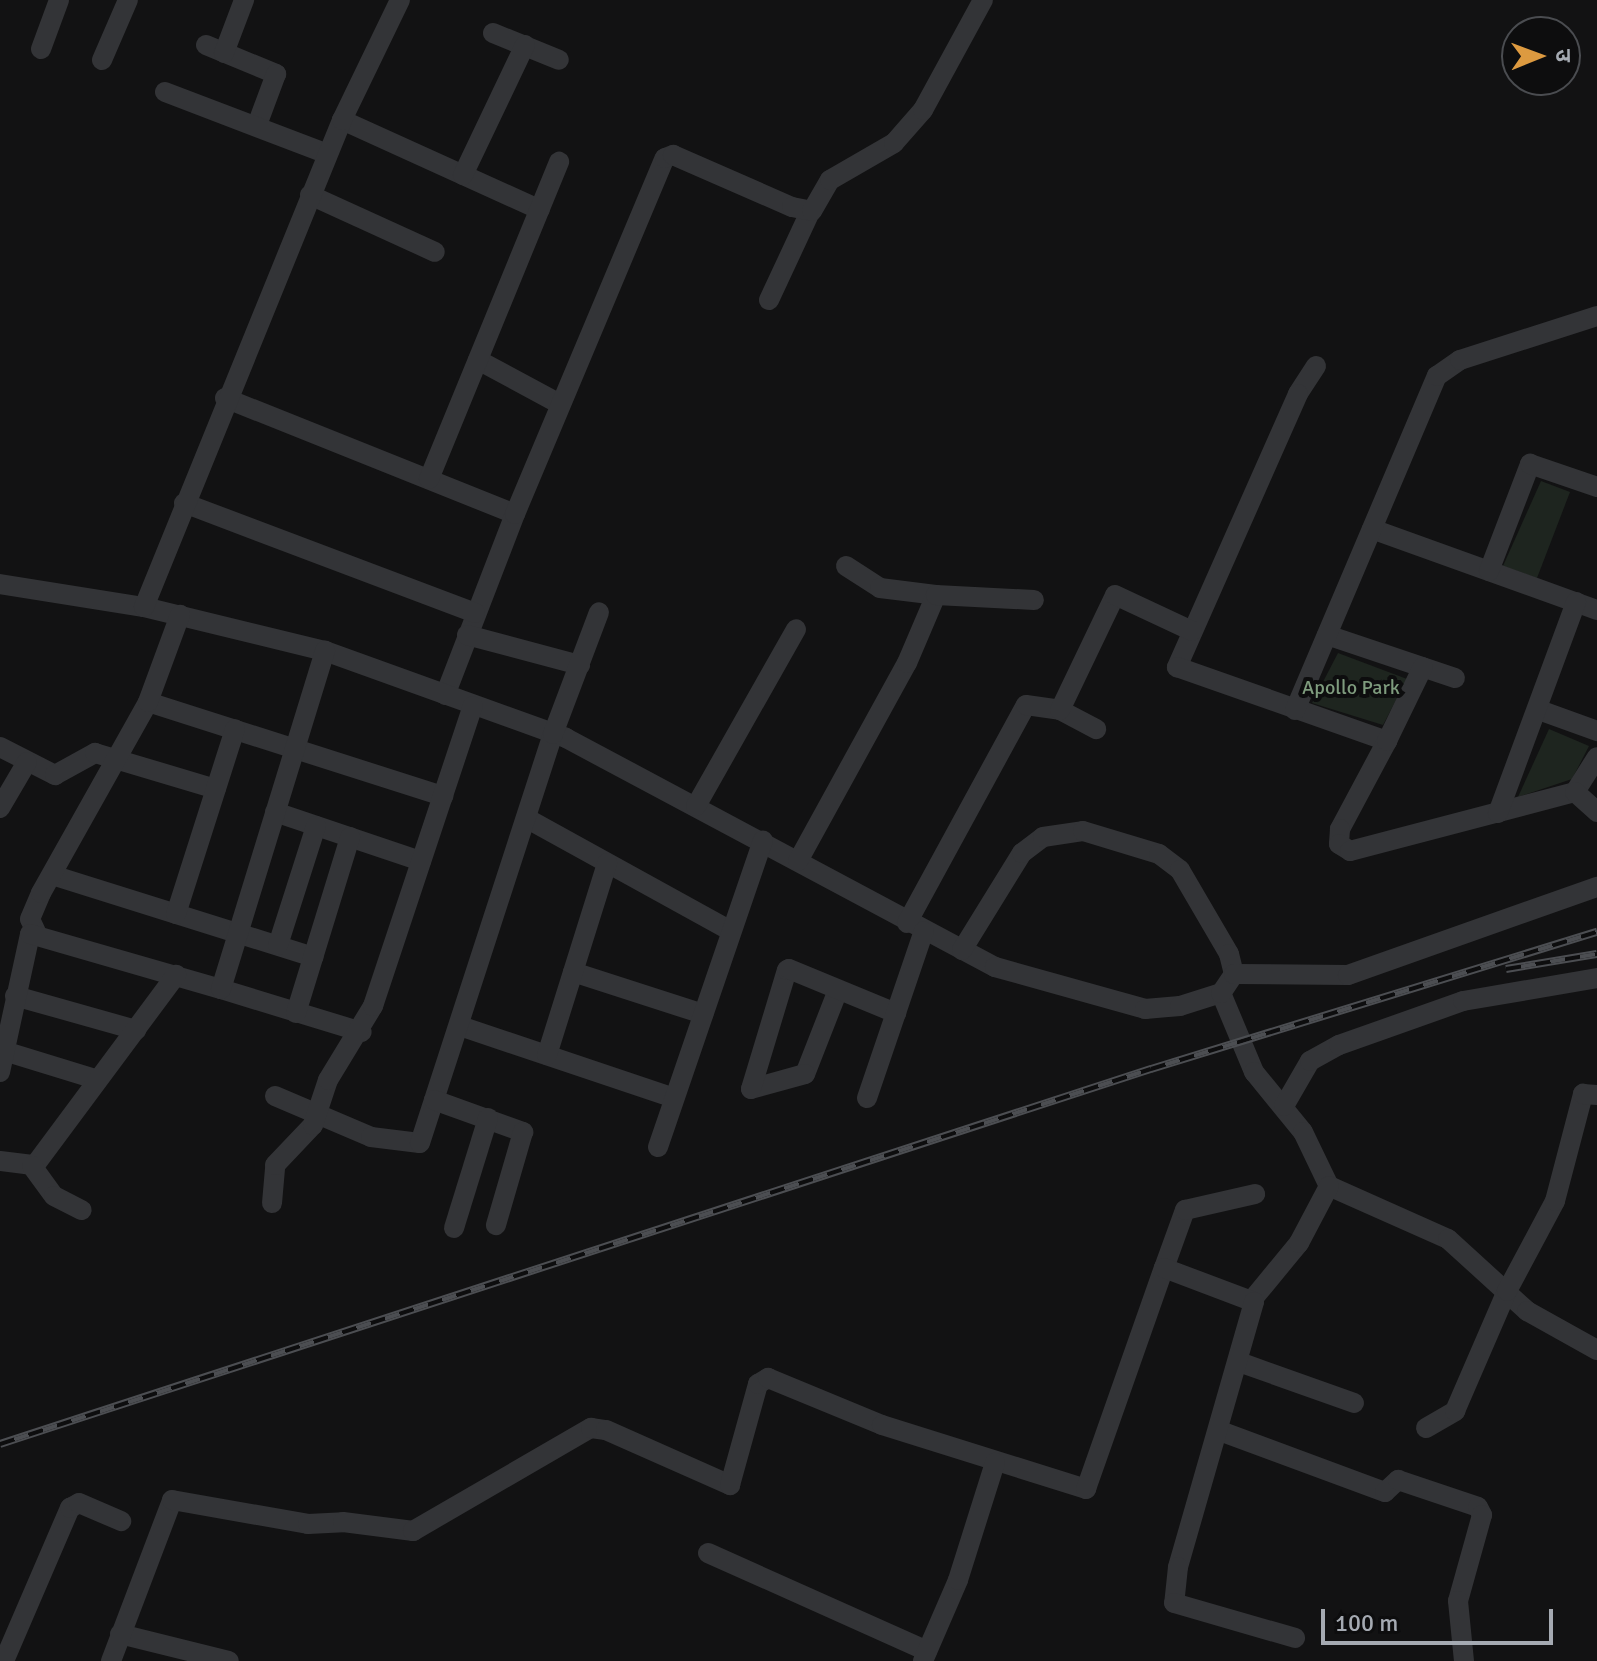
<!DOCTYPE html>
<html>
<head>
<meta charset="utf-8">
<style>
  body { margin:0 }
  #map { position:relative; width:1597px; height:1661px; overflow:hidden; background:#121213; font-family:Signika,"Noto Sans Devanagari",sans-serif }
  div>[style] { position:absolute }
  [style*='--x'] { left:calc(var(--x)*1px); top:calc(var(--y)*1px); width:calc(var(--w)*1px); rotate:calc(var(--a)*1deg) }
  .green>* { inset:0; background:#1e251f }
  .minor>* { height:20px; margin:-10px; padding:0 10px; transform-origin:10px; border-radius:10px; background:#333437 }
  .rail>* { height:8px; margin-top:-4px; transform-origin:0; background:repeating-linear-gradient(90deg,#0d0d0e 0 15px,#4c4e52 0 30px); box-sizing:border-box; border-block:2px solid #4c4e52 }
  span { translate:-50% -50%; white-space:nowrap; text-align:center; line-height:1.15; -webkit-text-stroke:8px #0d0d0e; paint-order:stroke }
  .park-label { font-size:20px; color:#7e9b7d }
  .north { position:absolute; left:1501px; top:16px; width:80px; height:80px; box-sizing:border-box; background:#0d0d0e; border:2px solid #4a4c50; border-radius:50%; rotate:89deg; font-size:22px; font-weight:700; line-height:32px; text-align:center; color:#a5aab2 }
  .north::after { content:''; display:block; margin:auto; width:28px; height:36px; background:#dd9a40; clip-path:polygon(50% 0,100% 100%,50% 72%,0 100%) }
  .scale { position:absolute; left:1321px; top:1609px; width:232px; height:36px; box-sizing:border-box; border:4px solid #a5aab2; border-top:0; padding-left:10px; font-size:24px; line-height:28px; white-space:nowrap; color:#a5aab2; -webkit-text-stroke:6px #0d0d0e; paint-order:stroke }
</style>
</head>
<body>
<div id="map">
  <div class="green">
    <div style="clip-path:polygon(1541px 481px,1570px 492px,1537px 578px,1503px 566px)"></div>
    <div style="clip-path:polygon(1338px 653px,1407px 679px,1383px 725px,1312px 703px)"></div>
    <div style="clip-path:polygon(1549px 729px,1589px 746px,1572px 779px,1518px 797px)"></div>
  </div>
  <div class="minor">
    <div style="--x:493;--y:33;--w:71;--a:22.2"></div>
    <div style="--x:206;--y:45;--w:76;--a:22.5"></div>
    <div style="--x:276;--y:74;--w:54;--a:110.4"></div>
    <div style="--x:41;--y:49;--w:52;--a:-69.8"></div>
    <div style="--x:224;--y:53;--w:57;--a:-69.3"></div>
    <div style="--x:102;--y:60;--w:65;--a:-66.6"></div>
    <div style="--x:165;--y:92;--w:173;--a:20.9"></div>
    <div style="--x:342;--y:120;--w:217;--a:24.4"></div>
    <div style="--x:463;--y:175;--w:144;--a:-64.5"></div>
    <div style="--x:310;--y:195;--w:137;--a:24.5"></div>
    <div style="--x:769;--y:300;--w:97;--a:-65"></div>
    <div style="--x:478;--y:360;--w:91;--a:28.3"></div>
    <div style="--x:1316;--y:366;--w:33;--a:123"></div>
    <div style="--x:1298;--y:394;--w:299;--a:113.9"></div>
    <div style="--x:1177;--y:667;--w:223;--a:19.4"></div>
    <div style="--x:1387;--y:741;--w:100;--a:118.1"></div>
    <div style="--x:1340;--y:829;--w:15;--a:94"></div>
    <div style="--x:1339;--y:844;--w:13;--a:32"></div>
    <div style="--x:1350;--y:851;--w:233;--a:-14.7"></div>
    <div style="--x:1575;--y:792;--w:41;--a:-57.8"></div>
    <div style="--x:225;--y:398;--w:312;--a:21.8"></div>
    <div style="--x:515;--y:514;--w:194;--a:111.1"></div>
    <div style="--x:429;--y:479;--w:343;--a:-67.7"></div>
    <div style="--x:184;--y:503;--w:311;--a:20.7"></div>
    <div style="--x:515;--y:514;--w:386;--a:-67.2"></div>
    <div style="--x:665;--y:158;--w:9;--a:-21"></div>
    <div style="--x:673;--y:155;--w:130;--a:23.6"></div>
    <div style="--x:792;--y:207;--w:20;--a:11"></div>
    <div style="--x:812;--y:211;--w:36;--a:-60"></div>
    <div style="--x:830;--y:180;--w:74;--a:-30"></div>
    <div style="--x:894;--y:143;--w:44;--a:-48.7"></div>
    <div style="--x:923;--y:110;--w:125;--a:-61.4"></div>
    <div style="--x:1372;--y:529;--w:239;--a:19.8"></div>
    <div style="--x:846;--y:566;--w:40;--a:32.9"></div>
    <div style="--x:880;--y:588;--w:56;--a:7.1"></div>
    <div style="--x:1489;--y:571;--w:115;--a:-69"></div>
    <div style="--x:1530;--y:464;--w:71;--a:18.9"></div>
    <div style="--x:0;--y:584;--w:146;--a:9.1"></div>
    <div style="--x:144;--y:607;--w:186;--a:13.7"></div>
    <div style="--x:325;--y:651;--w:256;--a:19.8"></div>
    <div style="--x:566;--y:738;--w:486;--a:28.1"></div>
    <div style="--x:995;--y:967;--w:156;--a:15.6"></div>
    <div style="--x:1145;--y:1009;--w:35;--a:-5"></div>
    <div style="--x:1180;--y:1006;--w:43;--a:-17.6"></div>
    <div style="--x:1221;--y:993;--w:86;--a:67.3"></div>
    <div style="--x:1254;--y:1072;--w:77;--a:50.8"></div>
    <div style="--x:1303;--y:1132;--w:60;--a:64.3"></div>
    <div style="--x:1329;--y:1186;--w:130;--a:24"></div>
    <div style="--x:1448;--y:1239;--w:107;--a:42.3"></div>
    <div style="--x:1527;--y:1311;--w:80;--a:29.1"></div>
    <div style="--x:144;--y:607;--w:526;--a:-67.87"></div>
    <div style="--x:342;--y:120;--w:133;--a:-64.2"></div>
    <div style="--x:467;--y:635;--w:117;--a:14.9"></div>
    <div style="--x:1327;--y:635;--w:135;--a:18.6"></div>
    <div style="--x:148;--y:702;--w:310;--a:17.7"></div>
    <div style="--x:1060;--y:710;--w:41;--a:27.8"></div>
    <div style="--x:1295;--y:710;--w:363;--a:-67"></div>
    <div style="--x:1437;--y:376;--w:28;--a:-35"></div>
    <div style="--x:1460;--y:360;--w:144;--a:-17.8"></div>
    <div style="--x:1539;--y:710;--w:62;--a:19.9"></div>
    <div style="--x:1387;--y:741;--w:82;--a:-64.1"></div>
    <div style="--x:0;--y:747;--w:62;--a:27"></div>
    <div style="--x:55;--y:775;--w:46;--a:-28.8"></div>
    <div style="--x:95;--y:753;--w:126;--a:16.6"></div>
    <div style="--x:1575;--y:792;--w:30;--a:42"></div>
    <div style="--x:696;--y:806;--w:203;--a:-60.5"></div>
    <div style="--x:0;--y:808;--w:53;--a:-59.6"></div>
    <div style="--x:275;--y:812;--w:154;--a:18.6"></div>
    <div style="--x:1498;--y:813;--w:225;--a:-69.7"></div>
    <div style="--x:526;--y:818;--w:234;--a:28.9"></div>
    <div style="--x:798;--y:861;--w:226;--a:-61.2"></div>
    <div style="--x:907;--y:663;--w:74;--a:-66.9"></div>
    <div style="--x:936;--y:595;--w:98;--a:2.9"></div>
    <div style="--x:52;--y:875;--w:274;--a:17.4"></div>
    <div style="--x:176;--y:914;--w:194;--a:-72.3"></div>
    <div style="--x:907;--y:923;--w:248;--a:-61.4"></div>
    <div style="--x:1026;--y:705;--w:34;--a:8"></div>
    <div style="--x:1060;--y:710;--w:127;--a:-64.4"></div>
    <div style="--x:1115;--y:595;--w:85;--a:25.1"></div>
    <div style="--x:36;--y:932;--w:14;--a:-115"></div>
    <div style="--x:30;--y:919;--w:28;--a:-67"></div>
    <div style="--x:41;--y:893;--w:219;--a:-60.7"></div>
    <div style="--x:148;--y:702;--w:93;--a:-69.8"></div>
    <div style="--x:278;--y:945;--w:125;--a:-72.3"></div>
    <div style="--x:962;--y:950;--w:114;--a:-58.3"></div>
    <div style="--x:1022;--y:853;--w:26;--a:-37"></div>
    <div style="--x:1043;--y:837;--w:40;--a:-8.5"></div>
    <div style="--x:1083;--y:831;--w:79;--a:16.8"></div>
    <div style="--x:1159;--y:854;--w:26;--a:37"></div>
    <div style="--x:1180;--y:870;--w:97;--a:59.7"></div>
    <div style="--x:1229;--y:954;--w:21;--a:76"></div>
    <div style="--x:1234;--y:974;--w:23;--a:124"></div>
    <div style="--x:573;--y:972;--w:137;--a:17.9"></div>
    <div style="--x:1234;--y:974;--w:114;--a:0.5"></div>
    <div style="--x:1348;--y:975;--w:264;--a:-19.5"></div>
    <div style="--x:221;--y:989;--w:147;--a:17"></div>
    <div style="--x:838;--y:990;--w:90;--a:111.4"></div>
    <div style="--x:805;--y:1074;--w:56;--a:164.5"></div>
    <div style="--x:751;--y:1089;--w:124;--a:-73.2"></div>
    <div style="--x:787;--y:970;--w:2;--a:-27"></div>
    <div style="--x:789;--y:969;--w:116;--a:22.4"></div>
    <div style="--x:15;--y:996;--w:126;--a:15.7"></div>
    <div style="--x:296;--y:1013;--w:184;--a:-72.9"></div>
    <div style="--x:460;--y:1026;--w:226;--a:18.6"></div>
    <div style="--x:4;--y:1051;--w:98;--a:17.1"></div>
    <div style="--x:547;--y:1055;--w:201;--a:-72.6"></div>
    <div style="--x:0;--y:1072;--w:141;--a:-77.7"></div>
    <div style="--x:30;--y:934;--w:199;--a:16.1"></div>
    <div style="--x:221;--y:989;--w:354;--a:-72.9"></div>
    <div style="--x:275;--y:1096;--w:104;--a:23.1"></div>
    <div style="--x:371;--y:1137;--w:49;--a:7"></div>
    <div style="--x:420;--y:1143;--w:430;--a:-72"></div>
    <div style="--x:553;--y:734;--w:130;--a:-69.3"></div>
    <div style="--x:867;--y:1098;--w:176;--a:-71.2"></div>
    <div style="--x:434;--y:1100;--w:95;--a:19.8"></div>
    <div style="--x:523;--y:1132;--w:97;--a:106.2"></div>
    <div style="--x:1284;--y:1106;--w:52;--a:-60"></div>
    <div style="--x:1310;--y:1061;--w:33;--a:-29"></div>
    <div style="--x:1339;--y:1045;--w:132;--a:-19.5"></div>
    <div style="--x:1463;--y:1001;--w:136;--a:-9.7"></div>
    <div style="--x:658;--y:1147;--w:324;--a:-71.1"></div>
    <div style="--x:0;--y:1161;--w:35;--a:7"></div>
    <div style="--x:35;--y:1165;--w:237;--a:-53.4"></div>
    <div style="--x:32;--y:1166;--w:37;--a:54"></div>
    <div style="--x:54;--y:1196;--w:31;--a:27"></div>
    <div style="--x:272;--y:1203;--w:38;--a:-85"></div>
    <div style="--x:275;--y:1165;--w:55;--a:-46.5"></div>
    <div style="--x:313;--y:1125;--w:47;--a:-71.6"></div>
    <div style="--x:328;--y:1080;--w:87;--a:-58.7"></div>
    <div style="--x:373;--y:1006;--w:316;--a:-71.6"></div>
    <div style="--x:454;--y:1228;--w:115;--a:-72.8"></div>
    <div style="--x:1164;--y:1268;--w:62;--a:-70.1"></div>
    <div style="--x:1185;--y:1210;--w:72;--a:-12.9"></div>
    <div style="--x:1252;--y:1300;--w:74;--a:-50.5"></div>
    <div style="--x:1299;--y:1243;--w:64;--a:-62.2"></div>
    <div style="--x:1239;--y:1362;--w:122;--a:19.6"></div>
    <div style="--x:1426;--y:1428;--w:34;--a:-30"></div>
    <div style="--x:1455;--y:1411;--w:131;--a:-66.6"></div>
    <div style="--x:1507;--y:1291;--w:102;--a:-61.9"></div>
    <div style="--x:1555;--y:1201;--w:111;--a:-75.3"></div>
    <div style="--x:1583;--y:1094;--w:14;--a:4"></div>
    <div style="--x:1220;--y:1431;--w:176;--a:20.3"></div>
    <div style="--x:1385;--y:1492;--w:18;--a:-43"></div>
    <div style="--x:1398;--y:1480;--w:84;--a:18.6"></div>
    <div style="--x:1478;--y:1507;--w:9;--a:63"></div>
    <div style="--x:1482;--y:1515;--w:89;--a:105.6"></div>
    <div style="--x:1458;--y:1601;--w:60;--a:84.3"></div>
    <div style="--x:708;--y:1553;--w:240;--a:24.1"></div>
    <div style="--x:120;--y:1634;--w:112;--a:13.9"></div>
    <div style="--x:4;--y:1661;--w:167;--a:-66.7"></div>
    <div style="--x:70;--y:1508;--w:10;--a:-29"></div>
    <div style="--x:79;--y:1503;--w:46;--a:23.2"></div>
    <div style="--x:111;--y:1661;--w:172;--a:-69.2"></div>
    <div style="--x:172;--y:1500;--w:138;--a:10"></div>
    <div style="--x:308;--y:1524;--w:35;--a:-3"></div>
    <div style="--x:343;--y:1522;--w:71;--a:7.3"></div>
    <div style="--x:413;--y:1531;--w:206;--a:-30.1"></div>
    <div style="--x:591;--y:1428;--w:15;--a:8"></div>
    <div style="--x:606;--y:1430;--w:136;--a:23.9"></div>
    <div style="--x:730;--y:1485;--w:105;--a:-74.5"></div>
    <div style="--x:758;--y:1384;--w:12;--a:-31"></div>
    <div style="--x:768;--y:1378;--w:123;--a:22.4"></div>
    <div style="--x:882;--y:1425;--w:214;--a:17.4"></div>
    <div style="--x:1086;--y:1489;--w:234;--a:-70.6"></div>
    <div style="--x:1164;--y:1268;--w:96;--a:20.7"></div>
    <div style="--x:1254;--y:1302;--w:276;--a:106"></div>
    <div style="--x:1178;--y:1567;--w:36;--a:96"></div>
    <div style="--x:1174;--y:1603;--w:126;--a:16.1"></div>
    <div style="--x:923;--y:1661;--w:88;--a:-66.6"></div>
    <div style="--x:958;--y:1580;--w:123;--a:-72.5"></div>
  </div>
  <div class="rail">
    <div style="--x:1506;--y:969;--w:92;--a:-9.4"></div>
    <div style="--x:0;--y:1444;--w:1211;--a:-18.05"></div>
    <div style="--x:1151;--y:1069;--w:467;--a:-17.1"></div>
  </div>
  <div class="park-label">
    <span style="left:1351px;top:687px">Apollo Park</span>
  </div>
  <div class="north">उ</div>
  <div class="scale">100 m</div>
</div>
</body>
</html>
